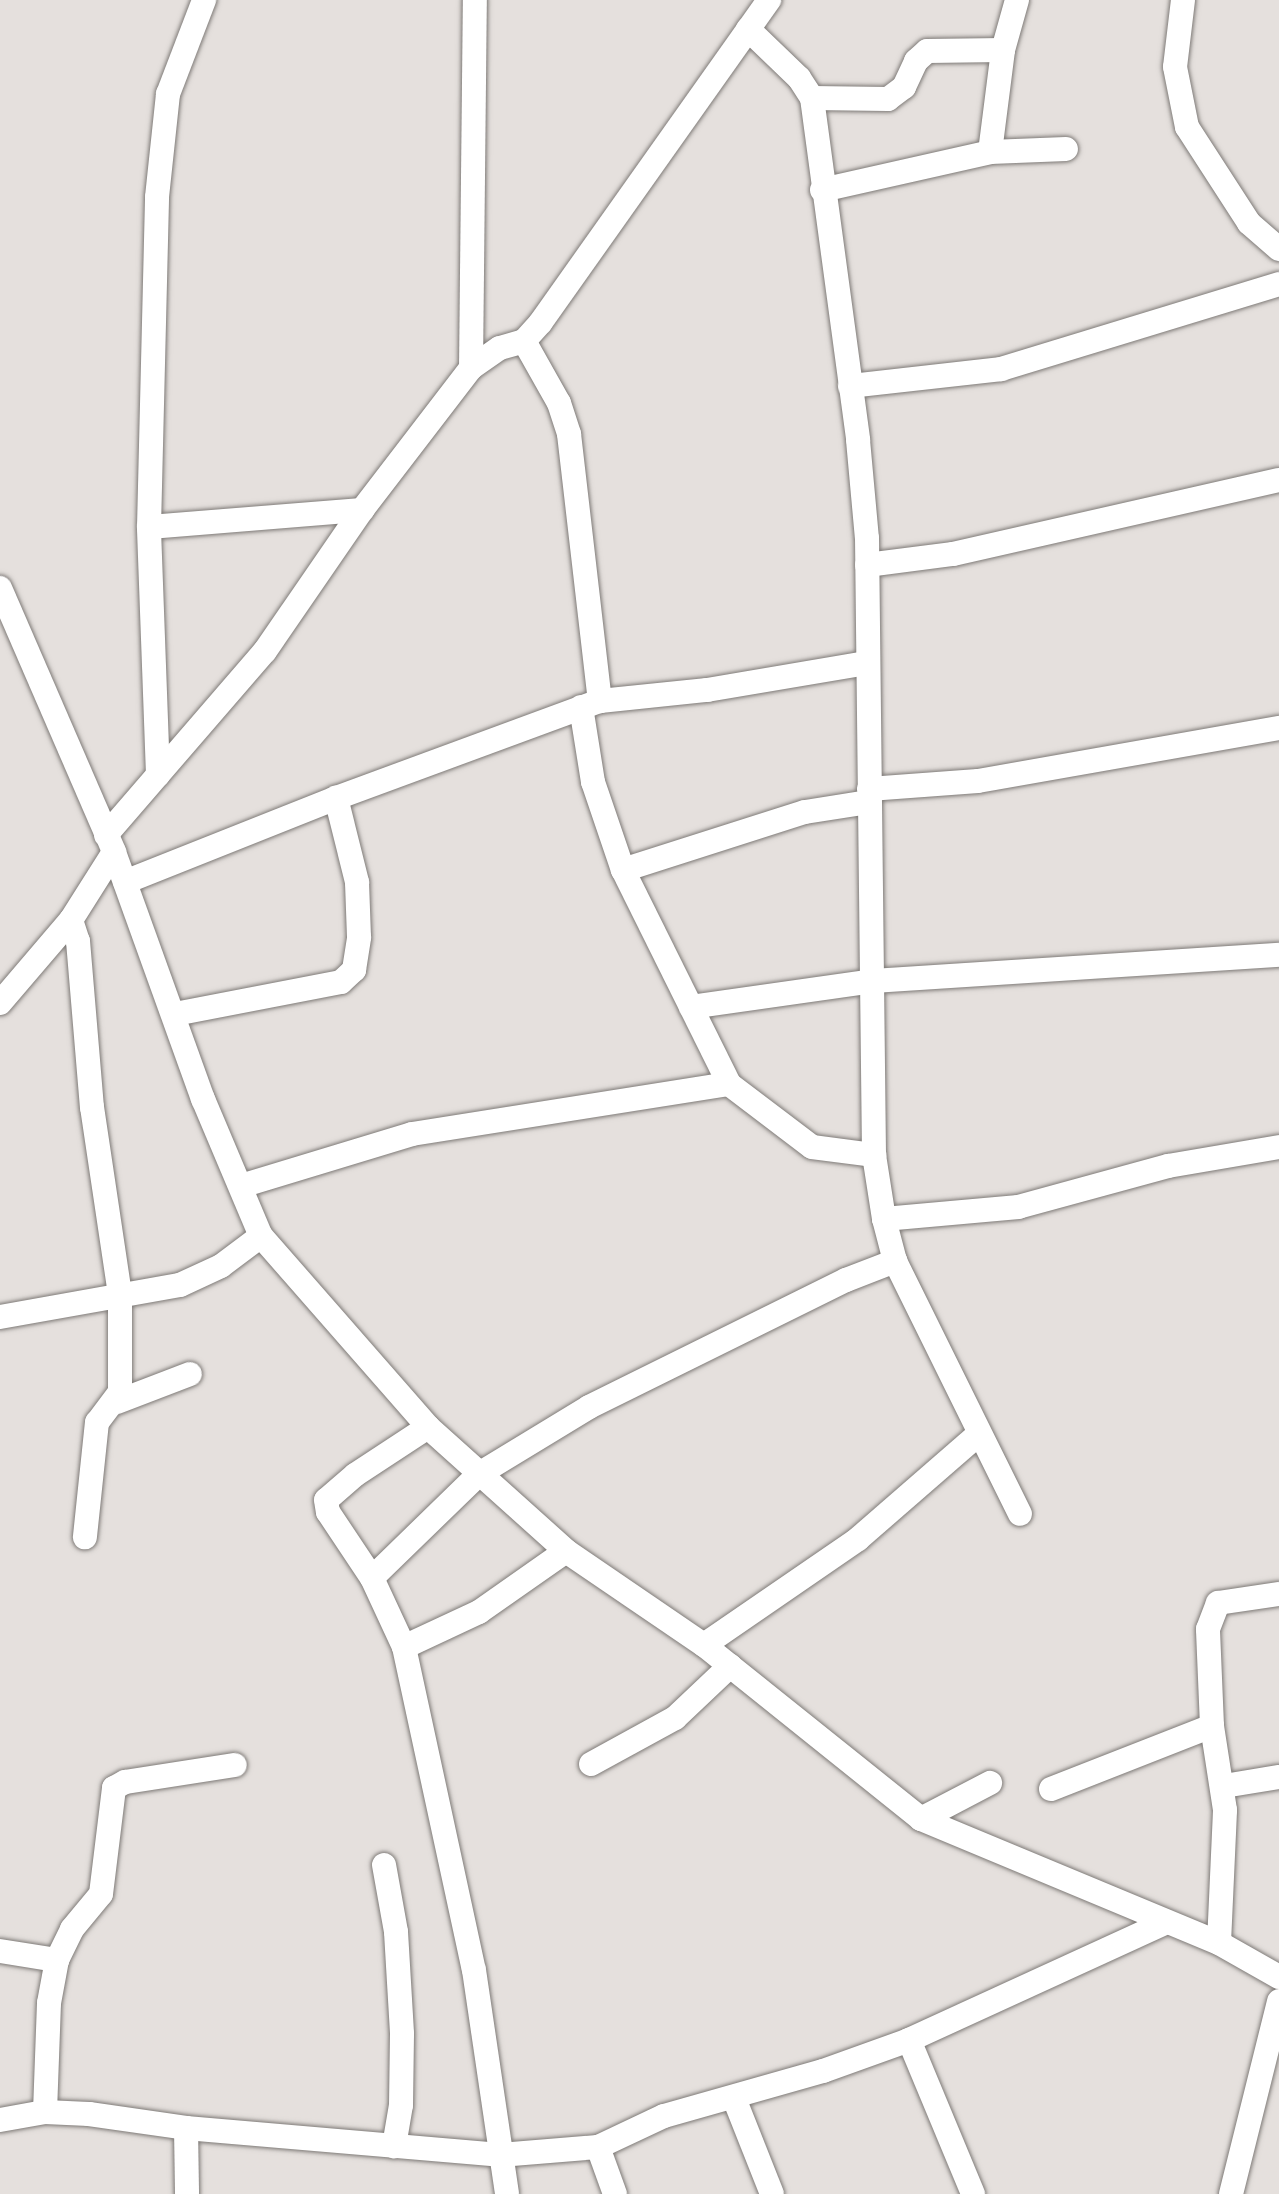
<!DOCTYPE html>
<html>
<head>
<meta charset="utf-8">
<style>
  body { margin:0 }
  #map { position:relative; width:1279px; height:2194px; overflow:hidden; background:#e5e0dd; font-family:"Public Sans",sans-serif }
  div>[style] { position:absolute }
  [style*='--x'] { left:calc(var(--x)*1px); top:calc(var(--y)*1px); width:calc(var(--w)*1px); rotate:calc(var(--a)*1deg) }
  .roads { filter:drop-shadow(0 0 2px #7e7a77) drop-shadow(0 0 2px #7e7a77) }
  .minor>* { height:24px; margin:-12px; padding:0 12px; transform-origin:12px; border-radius:12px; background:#fff }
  span { translate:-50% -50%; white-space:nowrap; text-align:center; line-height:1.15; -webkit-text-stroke:5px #fff; paint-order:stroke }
</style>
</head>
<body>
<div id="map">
  <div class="roads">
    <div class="minor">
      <div style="--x:1183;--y:0;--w:67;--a:96.8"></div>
      <div style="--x:1175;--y:67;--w:61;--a:78.7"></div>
      <div style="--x:1187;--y:127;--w:114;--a:57.1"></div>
      <div style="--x:1249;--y:223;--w:40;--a:41"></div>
      <div style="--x:748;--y:29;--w:71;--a:43.9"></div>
      <div style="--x:799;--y:78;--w:24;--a:57"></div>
      <div style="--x:812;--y:98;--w:345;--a:82.3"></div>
      <div style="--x:858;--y:440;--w:98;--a:84.8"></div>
      <div style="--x:867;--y:538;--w:617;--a:89.35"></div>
      <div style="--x:874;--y:1155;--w:65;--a:81.1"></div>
      <div style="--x:884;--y:1219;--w:43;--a:75.3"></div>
      <div style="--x:895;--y:1261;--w:282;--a:63.7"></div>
      <div style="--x:812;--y:98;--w:76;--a:0.8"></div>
      <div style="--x:888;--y:99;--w:20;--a:-37"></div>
      <div style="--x:904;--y:87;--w:29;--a:-65"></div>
      <div style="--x:916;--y:61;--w:15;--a:-42"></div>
      <div style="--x:927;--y:51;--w:76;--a:-0.8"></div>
      <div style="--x:990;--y:152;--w:103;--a:-82.7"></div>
      <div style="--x:1003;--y:50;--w:52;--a:-74.4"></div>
      <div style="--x:822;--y:190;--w:172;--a:-12.7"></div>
      <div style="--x:990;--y:152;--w:76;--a:-2.3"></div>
      <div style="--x:524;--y:341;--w:71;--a:60.6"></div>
      <div style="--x:559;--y:403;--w:33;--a:72"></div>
      <div style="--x:569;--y:434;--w:269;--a:83.4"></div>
      <div style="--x:471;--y:368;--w:368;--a:-89.4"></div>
      <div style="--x:850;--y:386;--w:152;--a:-6.4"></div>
      <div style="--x:1001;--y:369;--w:291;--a:-17"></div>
      <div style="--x:149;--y:527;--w:214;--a:-4.6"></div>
      <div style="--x:867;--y:565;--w:87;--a:-7.3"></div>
      <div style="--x:953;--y:554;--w:334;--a:-12.8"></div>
      <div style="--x:0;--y:588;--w:288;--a:66.6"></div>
      <div style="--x:114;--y:852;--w:263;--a:70.2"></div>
      <div style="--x:203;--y:1099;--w:149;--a:67.1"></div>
      <div style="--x:261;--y:1236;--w:254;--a:48.8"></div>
      <div style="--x:428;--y:1427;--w:186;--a:41.9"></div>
      <div style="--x:566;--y:1551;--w:167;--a:34.3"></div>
      <div style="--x:704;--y:1645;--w:278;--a:38.7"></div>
      <div style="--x:921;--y:1819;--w:323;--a:22.6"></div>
      <div style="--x:1219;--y:1943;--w:69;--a:29.5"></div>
      <div style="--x:581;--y:707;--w:76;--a:80.9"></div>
      <div style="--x:593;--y:782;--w:93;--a:71.2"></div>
      <div style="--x:623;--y:870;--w:239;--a:63.6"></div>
      <div style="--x:729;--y:1084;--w:104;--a:37.2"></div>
      <div style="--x:812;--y:1147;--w:63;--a:7.4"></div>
      <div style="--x:158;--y:775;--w:248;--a:-92.1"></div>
      <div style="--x:149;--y:527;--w:330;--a:-88.6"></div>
      <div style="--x:157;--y:197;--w:104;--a:-83.9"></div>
      <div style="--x:168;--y:94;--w:101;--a:-69"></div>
      <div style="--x:869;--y:789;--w:109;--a:-4.2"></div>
      <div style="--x:978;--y:781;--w:306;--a:-10"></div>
      <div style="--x:106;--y:835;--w:243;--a:-49.2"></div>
      <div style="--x:265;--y:651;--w:171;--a:-55.5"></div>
      <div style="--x:362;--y:510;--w:179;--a:-52.5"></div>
      <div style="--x:471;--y:368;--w:35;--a:-35"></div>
      <div style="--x:500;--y:348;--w:25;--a:-16"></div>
      <div style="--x:524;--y:341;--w:25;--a:-48"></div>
      <div style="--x:541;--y:322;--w:395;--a:-54.7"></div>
      <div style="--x:623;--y:870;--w:191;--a:-17.7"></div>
      <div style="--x:805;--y:812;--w:65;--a:-8.9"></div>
      <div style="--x:125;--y:882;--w:227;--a:-21.7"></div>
      <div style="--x:336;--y:798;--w:281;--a:-20.2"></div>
      <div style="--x:600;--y:701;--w:108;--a:-5.9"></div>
      <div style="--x:707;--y:690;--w:161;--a:-9.6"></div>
      <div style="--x:71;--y:920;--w:22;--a:72"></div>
      <div style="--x:78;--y:941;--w:167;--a:85.2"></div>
      <div style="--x:92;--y:1107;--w:190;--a:81.5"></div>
      <div style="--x:120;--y:1295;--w:97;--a:90"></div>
      <div style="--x:120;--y:1392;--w:38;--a:127"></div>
      <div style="--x:97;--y:1422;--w:116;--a:96"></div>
      <div style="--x:0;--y:1003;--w:109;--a:-49.5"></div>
      <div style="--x:71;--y:920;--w:80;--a:-57.7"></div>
      <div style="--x:691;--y:1007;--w:184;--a:-8.1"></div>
      <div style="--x:873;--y:981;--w:407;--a:-3.7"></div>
      <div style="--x:175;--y:1014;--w:169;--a:-10.9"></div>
      <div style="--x:341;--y:982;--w:18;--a:-43"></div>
      <div style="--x:354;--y:970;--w:33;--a:-81"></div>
      <div style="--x:359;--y:937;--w:55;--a:-92.1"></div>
      <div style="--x:357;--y:882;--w:87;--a:-104"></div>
      <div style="--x:241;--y:1186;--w:179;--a:-16.9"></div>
      <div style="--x:412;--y:1134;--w:321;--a:-9"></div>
      <div style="--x:884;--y:1219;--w:135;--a:-5.1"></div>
      <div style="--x:1018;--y:1207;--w:156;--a:-15.3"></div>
      <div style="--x:1168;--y:1166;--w:113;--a:-9.7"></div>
      <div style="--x:0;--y:1317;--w:183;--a:-10.1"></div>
      <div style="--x:180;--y:1285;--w:45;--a:-24.9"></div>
      <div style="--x:221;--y:1266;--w:50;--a:-36.9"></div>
      <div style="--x:117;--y:1402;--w:78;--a:-21"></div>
      <div style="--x:428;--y:1427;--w:87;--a:146.7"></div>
      <div style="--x:355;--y:1475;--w:38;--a:139"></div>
      <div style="--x:326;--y:1500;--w:12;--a:81"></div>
      <div style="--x:328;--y:1512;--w:79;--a:56.3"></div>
      <div style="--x:372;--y:1578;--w:76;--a:65.1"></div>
      <div style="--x:404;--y:1647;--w:330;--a:77.8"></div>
      <div style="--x:474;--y:1970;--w:226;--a:81.6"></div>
      <div style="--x:372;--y:1578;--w:149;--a:-44.2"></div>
      <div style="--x:479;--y:1474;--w:129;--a:-31.3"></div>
      <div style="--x:589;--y:1407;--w:287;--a:-26.3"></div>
      <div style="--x:846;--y:1280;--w:53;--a:-21.2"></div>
      <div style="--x:704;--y:1645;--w:187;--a:-34.5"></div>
      <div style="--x:858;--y:1539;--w:160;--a:-41"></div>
      <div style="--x:404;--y:1647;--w:83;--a:-25"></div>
      <div style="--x:479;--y:1612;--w:106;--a:-35"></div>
      <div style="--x:591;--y:1764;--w:96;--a:-28.7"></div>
      <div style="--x:675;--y:1718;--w:76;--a:-43.4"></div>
      <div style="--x:1224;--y:1786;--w:56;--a:-9.3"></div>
      <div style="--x:1051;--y:1789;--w:173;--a:-21.4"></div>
      <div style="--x:921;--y:1819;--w:78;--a:-27.6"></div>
      <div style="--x:384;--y:1865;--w:68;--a:79.8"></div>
      <div style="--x:396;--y:1932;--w:102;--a:86.6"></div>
      <div style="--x:402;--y:2034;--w:71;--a:90.8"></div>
      <div style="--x:401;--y:2105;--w:42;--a:99.7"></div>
      <div style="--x:1219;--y:1943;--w:133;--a:-87.4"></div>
      <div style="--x:1225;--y:1810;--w:85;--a:-98.8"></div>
      <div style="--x:1212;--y:1726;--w:97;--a:-92.4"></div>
      <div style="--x:1208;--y:1629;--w:28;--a:-69"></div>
      <div style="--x:1218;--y:1603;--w:62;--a:-8.4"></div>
      <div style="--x:0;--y:1951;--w:58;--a:9"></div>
      <div style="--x:909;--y:2040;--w:167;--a:67.4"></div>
      <div style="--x:734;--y:2098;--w:103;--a:68.4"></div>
      <div style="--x:45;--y:2112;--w:109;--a:-87.9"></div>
      <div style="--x:49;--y:2003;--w:44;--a:-79.5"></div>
      <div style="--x:57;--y:1960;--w:34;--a:-64"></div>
      <div style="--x:72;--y:1929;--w:45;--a:-50.4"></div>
      <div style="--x:101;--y:1894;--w:107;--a:-83"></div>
      <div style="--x:114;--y:1788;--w:13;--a:-29"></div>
      <div style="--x:125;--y:1782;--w:111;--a:-8.8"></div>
      <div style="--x:0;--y:2120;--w:46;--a:-10.1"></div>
      <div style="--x:45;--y:2112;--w:44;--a:2.6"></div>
      <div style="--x:89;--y:2114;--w:98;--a:8.2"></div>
      <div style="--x:186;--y:2128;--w:315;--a:4.9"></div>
      <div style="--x:500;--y:2155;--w:98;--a:-4.7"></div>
      <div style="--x:598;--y:2147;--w:73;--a:-25.2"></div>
      <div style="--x:664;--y:2116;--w:165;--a:-15.8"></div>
      <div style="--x:823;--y:2071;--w:91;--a:-19.8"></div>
      <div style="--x:909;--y:2040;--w:281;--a:-24.6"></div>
      <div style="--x:186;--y:2128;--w:66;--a:89.1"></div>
      <div style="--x:598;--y:2147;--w:50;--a:70.1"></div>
      <div style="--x:1231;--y:2194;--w:199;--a:-76"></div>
    </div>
  </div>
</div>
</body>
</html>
